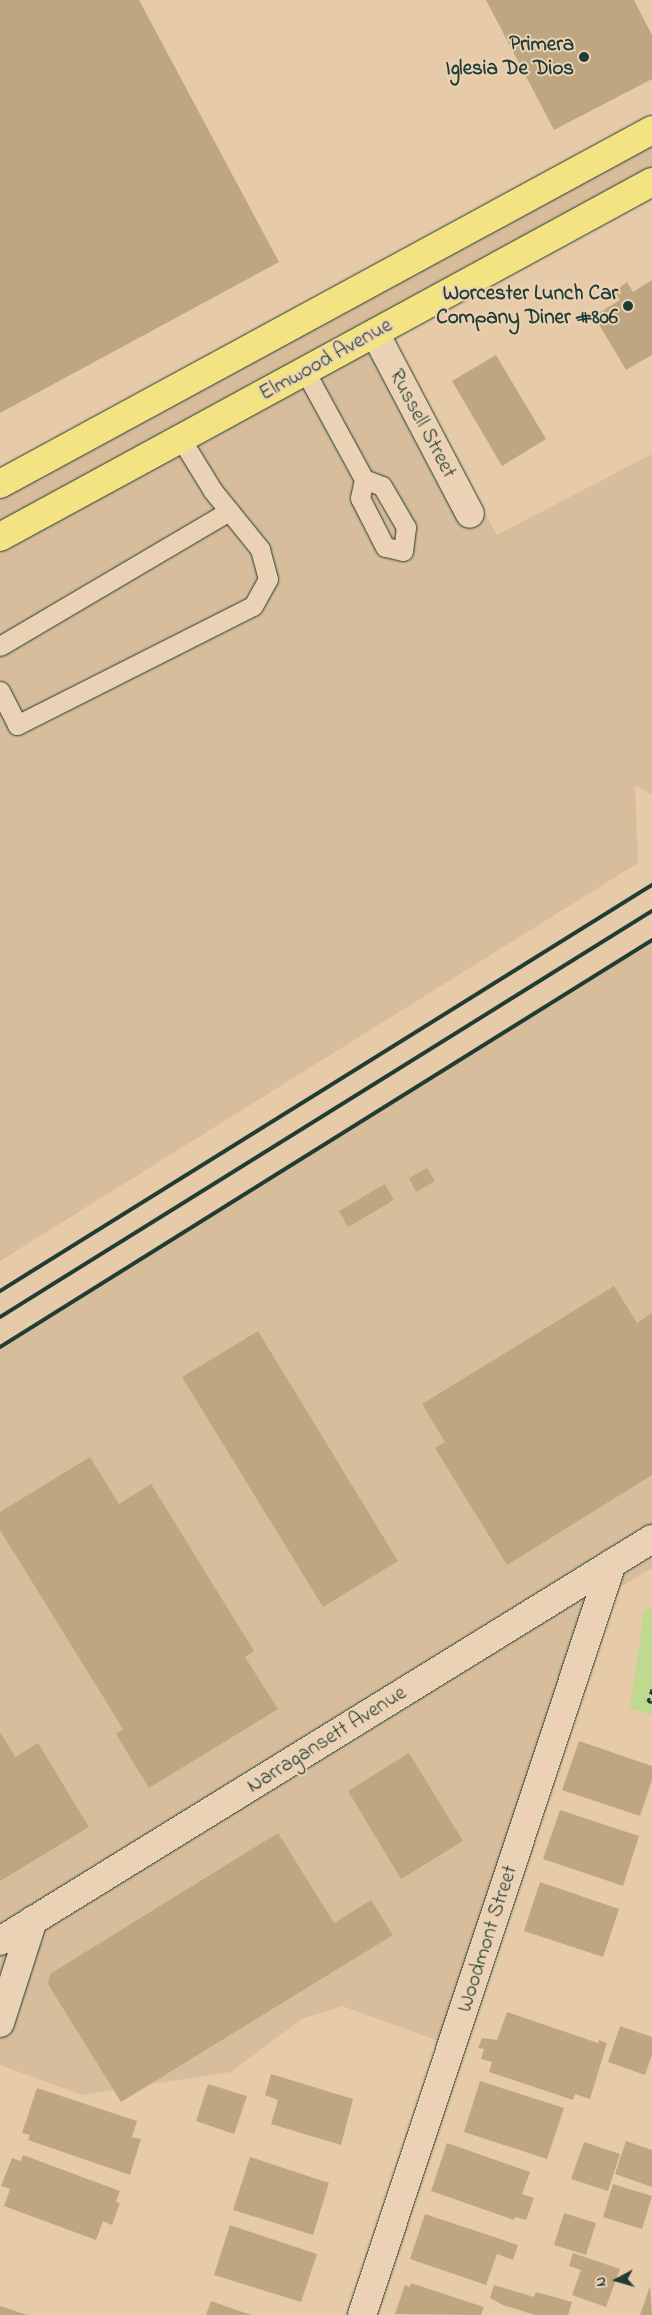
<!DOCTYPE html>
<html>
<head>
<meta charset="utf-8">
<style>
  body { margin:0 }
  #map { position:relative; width:652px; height:2315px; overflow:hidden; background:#e7cba9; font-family:"Indie Flower",sans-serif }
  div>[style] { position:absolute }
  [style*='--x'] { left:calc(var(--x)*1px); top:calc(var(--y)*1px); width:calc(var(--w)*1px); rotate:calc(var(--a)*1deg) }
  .built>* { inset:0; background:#d7bd9b }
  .green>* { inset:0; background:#bfd990 }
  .building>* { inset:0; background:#bea780 }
  .path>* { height:3px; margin-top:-1.5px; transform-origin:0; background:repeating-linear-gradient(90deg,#1f3d34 0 5px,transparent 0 9px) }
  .roads { filter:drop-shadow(0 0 1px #1f3d34) drop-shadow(0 0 1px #1f3d34) }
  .lane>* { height:19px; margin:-9.5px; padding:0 9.5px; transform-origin:9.5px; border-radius:9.5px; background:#ecd2b4 }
  .street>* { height:28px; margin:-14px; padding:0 14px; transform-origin:14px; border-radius:14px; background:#ecd2b4 }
  .secondary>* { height:28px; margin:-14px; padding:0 14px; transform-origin:14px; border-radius:14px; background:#ecd2b4 }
  .primary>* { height:28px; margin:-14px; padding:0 14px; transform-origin:14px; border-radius:14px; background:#f4e382 }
  .rail>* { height:4px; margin:-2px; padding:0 2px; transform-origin:2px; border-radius:2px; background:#1f3d34 }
  .dots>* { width:14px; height:14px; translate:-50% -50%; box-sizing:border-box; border:2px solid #ecd2b4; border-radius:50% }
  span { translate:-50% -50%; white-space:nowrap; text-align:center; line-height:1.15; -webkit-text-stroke:4px #ecd2b4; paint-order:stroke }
  .poi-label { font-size:21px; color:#1f3d34; font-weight:700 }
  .right { translate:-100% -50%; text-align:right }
  .street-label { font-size:21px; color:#1f3d34 }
  .north { position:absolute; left:592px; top:2255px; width:50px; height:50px; -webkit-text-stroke:4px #ecd2b4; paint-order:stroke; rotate:264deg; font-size:14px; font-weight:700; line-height:20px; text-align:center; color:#1f3d34 }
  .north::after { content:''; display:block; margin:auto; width:18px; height:22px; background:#1f3d34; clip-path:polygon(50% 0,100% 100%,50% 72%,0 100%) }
</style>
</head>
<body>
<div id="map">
  <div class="built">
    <div style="clip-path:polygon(652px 127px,652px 173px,380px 329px,497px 535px,652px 454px,652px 795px,635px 785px,638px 863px,0 1261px,0 480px)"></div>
    <div style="clip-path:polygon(652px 941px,652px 1568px,592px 1604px,447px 2044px,342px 2006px,302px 2019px,231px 2072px,82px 2095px,0 2065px,0 1346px)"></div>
  </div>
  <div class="green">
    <div style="clip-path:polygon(652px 1606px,652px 1715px,630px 1708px,644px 1611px)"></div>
  </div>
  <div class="building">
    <div style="clip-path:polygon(0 0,139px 0,279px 262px,0 413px)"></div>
    <div style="clip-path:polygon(486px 0,634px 0,652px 35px,652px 79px,554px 130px)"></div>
    <div style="clip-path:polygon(652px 280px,652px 355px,626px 370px,594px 316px,620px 300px,615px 291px,627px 282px,633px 292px)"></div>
    <div style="clip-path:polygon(496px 355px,546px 439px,502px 466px,452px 381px)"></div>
    <div style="clip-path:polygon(427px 1168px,435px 1181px,416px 1192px,409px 1178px)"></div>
    <div style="clip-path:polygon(385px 1184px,394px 1200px,348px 1227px,339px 1211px)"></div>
    <div style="clip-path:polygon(614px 1286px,637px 1323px,652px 1313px,652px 1475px,507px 1565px,435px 1448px,445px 1442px,422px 1404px)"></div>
    <div style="clip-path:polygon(258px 1331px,398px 1561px,323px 1607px,182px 1377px)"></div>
    <div style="clip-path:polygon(90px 1457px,119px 1504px,151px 1484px,254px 1651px,245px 1657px,278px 1709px,149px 1788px,116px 1734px,123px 1729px,0 1530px,0 1512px)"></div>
    <div style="clip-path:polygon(0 1732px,15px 1757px,38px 1743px,89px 1827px,0 1881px)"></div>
    <div style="clip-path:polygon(579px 1741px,652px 1766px,652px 1780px,640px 1816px,562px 1790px)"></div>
    <div style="clip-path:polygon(409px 1753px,463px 1841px,401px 1879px,348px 1791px)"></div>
    <div style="clip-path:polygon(560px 1810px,639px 1836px,623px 1886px,543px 1859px)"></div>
    <div style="clip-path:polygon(278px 1833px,334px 1923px,371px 1900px,393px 1935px,121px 2102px,48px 1984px,50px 1974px)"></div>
    <div style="clip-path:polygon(540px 1882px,619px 1909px,603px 1957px,524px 1931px)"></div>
    <div style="clip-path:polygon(507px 2012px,598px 2043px,599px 2040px,607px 2043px,590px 2099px,575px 2094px,573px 2100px,489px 2072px,492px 2062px,481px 2059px,484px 2049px,478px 2048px,482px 2038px,497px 2040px)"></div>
    <div style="clip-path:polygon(620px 2026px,652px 2037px,652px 2055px,645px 2075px,608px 2062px)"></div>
    <div style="clip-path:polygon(271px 2074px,353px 2099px,341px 2145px,271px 2124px,278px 2100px,265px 2095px)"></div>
    <div style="clip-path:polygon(480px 2081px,564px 2108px,547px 2159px,464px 2132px)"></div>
    <div style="clip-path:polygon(208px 2084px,247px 2096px,234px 2134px,196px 2121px)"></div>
    <div style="clip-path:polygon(37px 2088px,137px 2121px,132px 2137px,141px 2139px,130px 2175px,28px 2140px,30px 2135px,22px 2133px)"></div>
    <div style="clip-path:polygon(626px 2141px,652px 2150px,652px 2187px,615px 2174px)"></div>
    <div style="clip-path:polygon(584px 2142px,620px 2154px,608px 2191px,571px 2179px)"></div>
    <div style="clip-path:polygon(447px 2143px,530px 2172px,522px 2194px,534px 2198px,526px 2220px,515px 2217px,514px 2220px,431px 2191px)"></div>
    <div style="clip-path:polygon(23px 2155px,120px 2191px,116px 2202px,120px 2203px,112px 2225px,103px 2221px,96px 2240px,4px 2206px,10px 2189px,1px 2186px,12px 2158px,21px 2161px)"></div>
    <div style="clip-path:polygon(250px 2157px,329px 2183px,313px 2235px,233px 2210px)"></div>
    <div style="clip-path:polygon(613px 2184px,652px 2196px,642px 2229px,603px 2217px)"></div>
    <div style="clip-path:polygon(564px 2213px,596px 2223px,586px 2255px,554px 2245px)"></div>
    <div style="clip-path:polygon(425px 2214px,518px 2245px,513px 2260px,497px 2254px,486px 2285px,410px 2259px)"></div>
    <div style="clip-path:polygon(230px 2225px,317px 2254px,301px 2302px,214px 2275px)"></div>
    <div style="clip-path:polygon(573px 2253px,620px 2269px,606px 2307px,572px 2295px,581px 2270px,569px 2266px)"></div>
    <div style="clip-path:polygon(411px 2283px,484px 2307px,481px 2315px,395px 2314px,405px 2285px,410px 2287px)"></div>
    <div style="clip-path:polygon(494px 2285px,534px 2297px,536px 2292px,572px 2302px,568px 2315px,535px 2315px,503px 2305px,490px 2298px)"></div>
    <div style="clip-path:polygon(650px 2286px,652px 2315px,640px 2315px)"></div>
    <div style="clip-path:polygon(211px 2301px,251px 2315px,206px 2315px)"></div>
    <div style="clip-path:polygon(0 2306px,27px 2315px,0 2315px)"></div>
  </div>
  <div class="path">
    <div style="--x:652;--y:1689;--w:13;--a:108"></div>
    <div style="--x:648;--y:1701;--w:4;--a:14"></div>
  </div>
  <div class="roads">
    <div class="lane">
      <div style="--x:305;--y:371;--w:123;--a:61.4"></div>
      <div style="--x:364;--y:479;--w:19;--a:21"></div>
      <div style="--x:382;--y:486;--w:48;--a:59.7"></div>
      <div style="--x:406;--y:527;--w:24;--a:97"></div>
      <div style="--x:403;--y:551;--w:18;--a:-167"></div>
      <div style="--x:385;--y:547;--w:55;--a:-117"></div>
      <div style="--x:360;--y:498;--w:19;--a:-78"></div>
      <div style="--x:0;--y:646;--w:266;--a:-30.5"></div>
      <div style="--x:0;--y:691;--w:38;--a:63"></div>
      <div style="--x:17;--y:725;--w:264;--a:-26.8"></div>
      <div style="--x:253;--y:606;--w:31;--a:-61"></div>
      <div style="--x:268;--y:579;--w:31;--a:-105"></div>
      <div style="--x:260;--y:549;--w:75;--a:-129"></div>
      <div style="--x:213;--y:491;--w:61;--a:-121.6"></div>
    </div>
    <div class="street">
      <div style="--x:375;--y:333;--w:204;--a:62.3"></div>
      <div style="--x:0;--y:2023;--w:108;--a:-72.2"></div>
      <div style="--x:362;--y:2315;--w:792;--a:-71.61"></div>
    </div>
    <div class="secondary">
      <div style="--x:0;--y:1941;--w:766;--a:-31.66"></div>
    </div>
    <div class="primary">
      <div style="--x:0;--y:484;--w:742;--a:-28.5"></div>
      <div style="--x:0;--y:537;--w:742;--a:-28.57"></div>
    </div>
  </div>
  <div class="rail">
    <div style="--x:0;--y:1291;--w:768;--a:-31.91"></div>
    <div style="--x:0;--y:1317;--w:768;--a:-31.91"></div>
    <div style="--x:0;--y:1347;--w:769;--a:-31.97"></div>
  </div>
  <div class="dots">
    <div style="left:584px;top:57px;background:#1f3d34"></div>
    <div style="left:628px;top:306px;background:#1f3d34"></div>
  </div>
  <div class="poi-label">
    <span class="right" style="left:574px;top:57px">Primera<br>Iglesia De Dios</span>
    <span class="right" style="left:618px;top:306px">Worcester Lunch Car<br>Company Diner #806</span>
  </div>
  <div class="street-label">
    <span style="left:326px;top:360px;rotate:-29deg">Elmwood Avenue</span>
    <span style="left:422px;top:424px;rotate:62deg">Russell Street</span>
    <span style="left:327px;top:1740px;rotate:-32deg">Narragansett Avenue</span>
    <span style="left:488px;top:1939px;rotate:-72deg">Woodmont Street</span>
  </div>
  <div class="north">N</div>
</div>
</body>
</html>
